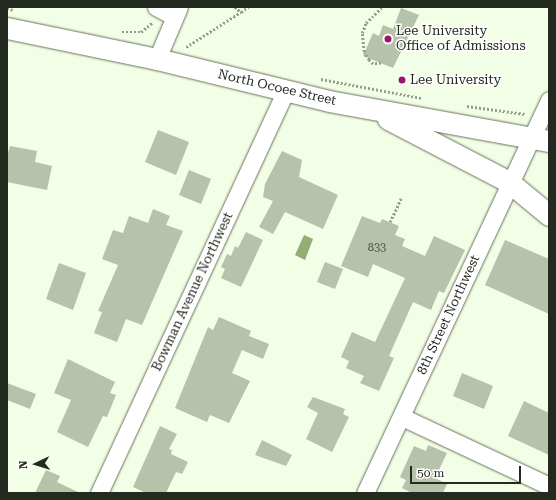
<!DOCTYPE html>
<html>
<head>
<meta charset="utf-8">
<style>
  body { margin:0 }
  #map { position:relative; width:556px; height:500px; overflow:hidden; background:#f2fee5; font-family:"Roboto Serif",serif }
  div>[style] { position:absolute }
  [style*='--x'] { left:calc(var(--x)*1px); top:calc(var(--y)*1px); width:calc(var(--w)*1px); rotate:calc(var(--a)*1deg) }
  .water>* { inset:0; background:#92ad75 }
  .building>* { inset:0; background:#b6c2aa }
  .path>* { height:2.5px; margin-top:-1.25px; transform-origin:0; background:repeating-linear-gradient(90deg,#969f8c 0 2px,transparent 0 4px) }
  .roads { filter:drop-shadow(0 0 1px #67725c) drop-shadow(0 0 1px #67725c) }
  .minor>* { height:17px; margin:-8.5px; padding:0 8.5px; transform-origin:8.5px; border-radius:8.5px; background:#fff }
  .major>* { height:21px; margin:-10.5px; padding:0 10.5px; transform-origin:10.5px; border-radius:10.5px; background:#fff }
  .dots>* { width:11px; height:11px; translate:-50% -50%; box-sizing:border-box; border:2px solid #fff; border-radius:50% }
  span { translate:-50% -50%; white-space:nowrap; text-align:center; line-height:1.15; -webkit-text-stroke:3px #fff; paint-order:stroke }
  .number-label { font-size:11px; color:#495042 }
  .number-label span { -webkit-text-stroke-width:0 }
  .poi-label { font-size:13px; color:#252a20 }
  .left { translate:0 -50%; text-align:left }
  .street-label { font-size:13px; color:#252a20 }
  .frame { position:absolute; inset:0; border:8px solid #252a20; pointer-events:none }
  .north { position:absolute; left:16px; top:444px; width:40px; height:40px; -webkit-text-stroke:3px #fff; paint-order:stroke; rotate:266deg; font-size:11px; font-weight:700; line-height:16px; text-align:center; color:#252a20 }
  .north::after { content:''; display:block; margin:auto; width:14px; height:18px; background:#252a20; clip-path:polygon(50% 0,100% 100%,50% 72%,0 100%) }
  .scale { position:absolute; left:410px; top:466px; width:111px; height:18px; box-sizing:border-box; border:2px solid #252a20; border-top:0; padding-left:5px; font-size:12px; line-height:14px; white-space:nowrap; color:#252a20; -webkit-text-stroke:3px #fff; paint-order:stroke }
</style>
</head>
<body>
<div id="map">
  <div class="water">
    <div style="clip-path:polygon(304px 235px,313px 239px,305px 260px,295px 255px)"></div>
  </div>
  <div class="building">
    <div style="clip-path:polygon(401px 8px,419px 15px,393px 68px,363px 56px,373px 33px,379px 36px,383px 25px,393px 29px)"></div>
    <div style="clip-path:polygon(158px 130px,189px 142px,176px 175px,145px 162px)"></div>
    <div style="clip-path:polygon(10px 146px,37px 151px,35px 162px,52px 166px,47px 190px,7px 182px,7px 156px)"></div>
    <div style="clip-path:polygon(282px 151px,302px 160px,299px 177px,338px 195px,323px 229px,285px 212px,273px 234px,259px 227px,273px 201px,263px 197px,265px 184px)"></div>
    <div style="clip-path:polygon(189px 170px,211px 179px,201px 204px,179px 195px)"></div>
    <div style="clip-path:polygon(153px 209px,170px 216px,166px 225px,183px 231px,142px 325px,126px 319px,117px 342px,94px 333px,102px 312px,98px 311px,118px 265px,102px 259px,113px 230px,123px 233px,129px 216px,148px 223px)"></div>
    <div style="clip-path:polygon(362px 216px,380px 223px,382px 219px,399px 226px,395px 235px,405px 239px,402px 246px,425px 256px,434px 236px,465px 250px,444px 293px,439px 291px,431px 310px,413px 302px,389px 356px,394px 358px,379px 391px,360px 383px,364px 376px,346px 368px,349px 361px,341px 357px,352px 332px,375px 342px,405px 278px,373px 264px,368px 277px,341px 266px)"></div>
    <div style="clip-path:polygon(246px 232px,263px 240px,241px 287px,221px 278px,225px 269px,221px 267px,227px 254px,231px 256px,235px 246px,238px 248px)"></div>
    <div style="clip-path:polygon(505px 240px,549px 259px,549px 314px,485px 285px)"></div>
    <div style="clip-path:polygon(325px 262px,343px 269px,335px 289px,317px 282px)"></div>
    <div style="clip-path:polygon(59px 263px,86px 273px,73px 310px,46px 299px)"></div>
    <div style="clip-path:polygon(219px 317px,251px 331px,249px 336px,269px 344px,263px 359px,242px 350px,232px 373px,250px 381px,229px 423px,210px 415px,207px 422px,175px 408px,208px 327px,213px 330px)"></div>
    <div style="clip-path:polygon(68px 359px,115px 382px,110px 393px,116px 395px,107px 417px,103px 416px,88px 447px,57px 432px,71px 400px,54px 393px)"></div>
    <div style="clip-path:polygon(462px 373px,493px 386px,484px 409px,453px 396px)"></div>
    <div style="clip-path:polygon(7px 383px,36px 394px,30px 409px,7px 400px)"></div>
    <div style="clip-path:polygon(313px 397px,345px 409px,343px 414px,349px 417px,332px 452px,306px 439px,318px 413px,307px 407px)"></div>
    <div style="clip-path:polygon(524px 401px,549px 413px,549px 455px,508px 436px)"></div>
    <div style="clip-path:polygon(160px 426px,177px 434px,169px 449px,172px 450px,171px 454px,188px 462px,182px 474px,176px 472px,166px 493px,146px 493px,133px 487px)"></div>
    <div style="clip-path:polygon(262px 440px,292px 455px,286px 466px,255px 455px)"></div>
    <div style="clip-path:polygon(428px 445px,447px 453px,435px 478px,447px 484px,443px 493px,412px 493px,402px 488px,406px 480px,400px 477px,414px 446px,426px 451px)"></div>
    <div style="clip-path:polygon(46px 470px,60px 476px,57px 482px,80px 493px,35px 493px)"></div>
  </div>
  <div class="path">
    <div style="--x:235;--y:7;--w:8;--a:40"></div>
    <div style="--x:241;--y:12;--w:9;--a:-36"></div>
    <div style="--x:7;--y:8;--w:6;--a:18"></div>
    <div style="--x:122;--y:32;--w:19;--a:0"></div>
    <div style="--x:141;--y:32;--w:16;--a:-40"></div>
    <div style="--x:186;--y:47;--w:65;--a:-32.5"></div>
    <div style="--x:381;--y:63;--w:8;--a:173"></div>
    <div style="--x:373;--y:64;--w:6;--a:-135"></div>
    <div style="--x:369;--y:60;--w:9;--a:-122"></div>
    <div style="--x:364;--y:52;--w:19;--a:-96"></div>
    <div style="--x:362;--y:33;--w:11;--a:-68"></div>
    <div style="--x:366;--y:23;--w:23;--a:-45"></div>
    <div style="--x:321;--y:79;--w:103;--a:10.7"></div>
    <div style="--x:467;--y:106;--w:59;--a:7.9"></div>
    <div style="--x:390;--y:222;--w:26;--a:-65"></div>
  </div>
  <div class="roads">
    <div class="minor">
      <div style="--x:156;--y:7;--w:21;--a:28"></div>
      <div style="--x:157;--y:59;--w:56;--a:-67.1"></div>
      <div style="--x:402;--y:417;--w:162;--a:25.1"></div>
      <div style="--x:99;--y:493;--w:444;--a:-65.1"></div>
      <div style="--x:365;--y:493;--w:434;--a:-64.9"></div>
    </div>
    <div class="major">
      <div style="--x:7;--y:28;--w:153;--a:11.7"></div>
      <div style="--x:157;--y:59;--w:177;--a:13.7"></div>
      <div style="--x:329;--y:101;--w:224;--a:10.3"></div>
      <div style="--x:388;--y:119;--w:136;--a:27.5"></div>
      <div style="--x:509;--y:182;--w:52;--a:39.5"></div>
    </div>
  </div>
  <div class="dots">
    <div style="left:388px;top:39px;background:#9a166a"></div>
    <div style="left:402px;top:80px;background:#9a166a"></div>
  </div>
  <div class="number-label">
    <span style="left:377px;top:248px">833</span>
  </div>
  <div class="poi-label">
    <span class="left" style="left:396px;top:39px">Lee University<br>Office of Admissions</span>
    <span class="left" style="left:410px;top:80px">Lee University</span>
  </div>
  <div class="street-label">
    <span style="left:277px;top:88px;rotate:13deg">North Ocoee Street</span>
    <span style="left:193px;top:292px;rotate:-65deg">Bowman Avenue Northwest</span>
    <span style="left:449px;top:315px;rotate:-65deg">8th Street Northwest</span>
  </div>
  <div class="frame"></div>
  <div class="north">N</div>
  <div class="scale">50 m</div>
</div>
</body>
</html>
